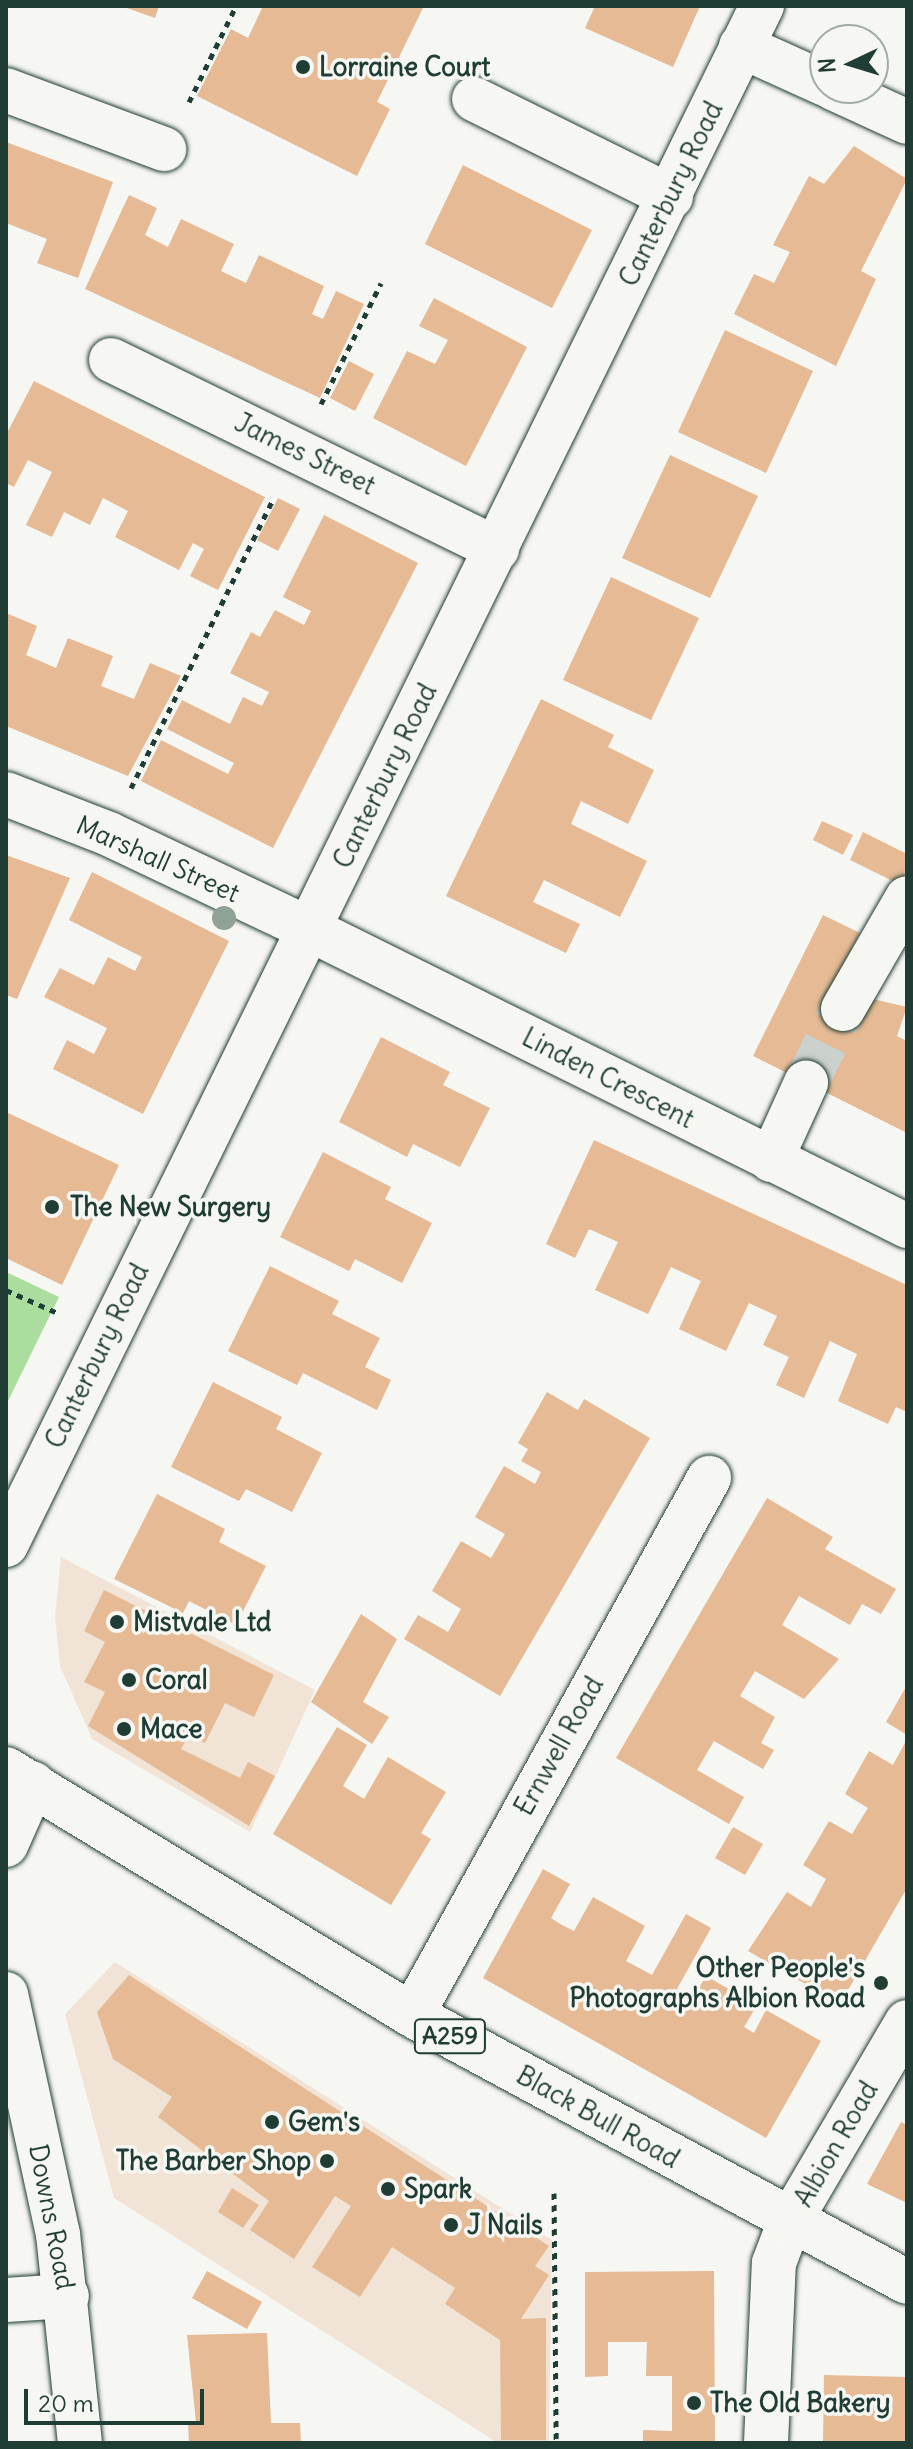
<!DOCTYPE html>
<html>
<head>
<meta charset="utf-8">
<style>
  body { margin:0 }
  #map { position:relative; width:913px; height:2449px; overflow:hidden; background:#f6f6f2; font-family:Delius,sans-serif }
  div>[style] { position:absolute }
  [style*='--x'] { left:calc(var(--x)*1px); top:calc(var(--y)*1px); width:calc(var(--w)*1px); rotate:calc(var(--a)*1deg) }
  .built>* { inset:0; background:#f1e4d6 }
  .green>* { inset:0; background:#abdd9e }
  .building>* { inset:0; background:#e5ba95 }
  .minor-tunnel>* { height:44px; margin-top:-22px; transform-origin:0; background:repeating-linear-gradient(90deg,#cbd1cc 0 44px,transparent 0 66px) }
  .path>* { height:5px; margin-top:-2.5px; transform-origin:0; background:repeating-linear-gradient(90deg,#1f3d34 0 6px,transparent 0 12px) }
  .roads { filter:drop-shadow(0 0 2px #1f3d34) drop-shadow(0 0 2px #1f3d34) }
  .minor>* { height:44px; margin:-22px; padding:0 22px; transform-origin:22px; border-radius:22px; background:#f6f6f2 }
  .highway>* { height:44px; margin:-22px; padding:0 22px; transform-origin:22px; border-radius:22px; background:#f6f6f2 }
  .trees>* { width:24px; height:24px; margin:-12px; border-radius:50%; background:#8fa295 }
  .dots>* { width:22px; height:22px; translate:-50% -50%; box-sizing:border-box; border:4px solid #f6f6f2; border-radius:50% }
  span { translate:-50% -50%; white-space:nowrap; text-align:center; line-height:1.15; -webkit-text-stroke:7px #f6f6f2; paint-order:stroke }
  .shield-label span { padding:2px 6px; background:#f6f6f2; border:2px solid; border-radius:6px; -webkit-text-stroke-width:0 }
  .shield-label { font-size:24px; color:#1f3d34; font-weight:700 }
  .poi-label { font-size:26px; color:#1f3d34; font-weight:700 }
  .left { translate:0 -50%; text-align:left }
  .right { translate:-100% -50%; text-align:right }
  .street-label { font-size:26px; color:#1f3d34 }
  .frame { position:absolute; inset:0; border:8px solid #1f3d34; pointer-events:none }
  .north { position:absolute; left:809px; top:24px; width:80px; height:80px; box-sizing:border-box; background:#f6f6f2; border:2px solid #a0aca6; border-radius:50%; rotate:266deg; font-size:22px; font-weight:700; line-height:32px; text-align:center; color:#1f3d34 }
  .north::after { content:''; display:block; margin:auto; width:28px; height:36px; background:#1f3d34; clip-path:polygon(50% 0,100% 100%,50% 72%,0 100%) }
  .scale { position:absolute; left:24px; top:2389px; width:180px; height:36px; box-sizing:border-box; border:4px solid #1f3d34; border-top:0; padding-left:10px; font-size:24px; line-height:28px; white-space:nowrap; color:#1f3d34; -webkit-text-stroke:6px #f6f6f2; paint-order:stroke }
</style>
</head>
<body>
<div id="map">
  <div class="built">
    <div style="clip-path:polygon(61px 1557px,315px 1690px,250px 1832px,92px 1739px,60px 1666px,55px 1617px)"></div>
    <div style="clip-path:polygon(115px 1962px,552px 2240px,549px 2443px,498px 2443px,114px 2198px,65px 2014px)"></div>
  </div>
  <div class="green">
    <div style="clip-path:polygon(6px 1272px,59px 1297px,6px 1405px)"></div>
  </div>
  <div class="building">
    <div style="clip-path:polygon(121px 6px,159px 6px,155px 18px)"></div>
    <div style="clip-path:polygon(263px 6px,424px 6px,377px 102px,390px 109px,357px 176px,197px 96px,231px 29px,248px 38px)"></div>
    <div style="clip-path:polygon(595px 6px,700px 6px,673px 67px,585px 28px)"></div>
    <div style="clip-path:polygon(6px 142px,113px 182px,78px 278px,37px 263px,47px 239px,6px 223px)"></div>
    <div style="clip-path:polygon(854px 146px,907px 179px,861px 271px,876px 279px,836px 366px,734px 314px,754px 274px,774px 283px,790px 252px,773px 245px,809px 176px,824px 184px)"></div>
    <div style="clip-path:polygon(463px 165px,592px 230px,552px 308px,425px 244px)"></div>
    <div style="clip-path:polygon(129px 195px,157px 208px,145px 235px,168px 247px,181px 219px,234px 244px,221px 271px,246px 283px,259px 255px,324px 286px,312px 314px,323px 319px,336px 291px,364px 304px,320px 398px,85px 289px)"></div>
    <div style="clip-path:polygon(434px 298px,527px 347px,466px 466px,373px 418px,407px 351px,435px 364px,441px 353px,448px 340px,419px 326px)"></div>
    <div style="clip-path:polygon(725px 330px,813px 371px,766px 473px,678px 432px)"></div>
    <div style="clip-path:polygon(349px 361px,374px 374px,355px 411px,330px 398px)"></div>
    <div style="clip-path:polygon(34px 381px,265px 497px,218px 590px,190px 576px,204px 549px,193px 543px,179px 570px,115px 537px,128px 511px,103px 498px,90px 525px,64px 512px,52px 537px,26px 525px,52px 472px,28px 460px,14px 487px,6px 483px,6px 435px)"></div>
    <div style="clip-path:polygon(670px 455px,758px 496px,710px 598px,622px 558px)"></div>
    <div style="clip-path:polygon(278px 498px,300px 509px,278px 551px,257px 540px)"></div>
    <div style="clip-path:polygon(324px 515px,418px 563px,273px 848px,141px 781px,161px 740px,228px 774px,234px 763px,167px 729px,182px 700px,230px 724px,243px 697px,262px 706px,269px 692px,230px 673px,251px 632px,260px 637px,275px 610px,304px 625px,311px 611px,283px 597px)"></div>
    <div style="clip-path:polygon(611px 577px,699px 618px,651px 720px,563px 680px)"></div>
    <div style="clip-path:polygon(6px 613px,37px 626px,26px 655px,56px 668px,68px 638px,113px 656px,101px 686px,134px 699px,150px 663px,181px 676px,128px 776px,6px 726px)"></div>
    <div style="clip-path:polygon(541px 699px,614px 735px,608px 747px,654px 770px,628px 824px,581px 801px,571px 824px,647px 861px,620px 917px,544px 880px,533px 902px,580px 924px,566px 953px,446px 896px)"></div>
    <div style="clip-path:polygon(822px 821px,853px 835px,843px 855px,813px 840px)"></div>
    <div style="clip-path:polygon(863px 832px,907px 854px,903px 886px,850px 860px)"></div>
    <div style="clip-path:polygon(6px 855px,70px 878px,17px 999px,6px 995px)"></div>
    <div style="clip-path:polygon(92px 872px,229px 941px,143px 1114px,53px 1069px,67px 1040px,94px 1054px,107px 1028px,44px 997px,60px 968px,94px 985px,108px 957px,135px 971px,142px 957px,69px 920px)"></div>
    <div style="clip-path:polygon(823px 915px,860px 933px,848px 956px,864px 997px,907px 1007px,897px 1036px,907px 1041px,907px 1133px,753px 1056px)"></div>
    <div style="clip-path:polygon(381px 1037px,450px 1072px,443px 1085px,490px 1108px,460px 1167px,413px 1144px,407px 1157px,339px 1122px)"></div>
    <div style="clip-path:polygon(6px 1112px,119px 1165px,62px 1285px,6px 1258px)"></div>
    <div style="clip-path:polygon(594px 1140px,907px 1285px,907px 1412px,896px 1407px,888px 1424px,838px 1401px,857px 1354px,830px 1341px,804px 1398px,776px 1385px,789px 1357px,763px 1345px,777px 1316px,749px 1303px,726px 1351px,679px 1329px,701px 1281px,671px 1267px,648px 1314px,595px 1290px,618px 1242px,589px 1229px,575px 1258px,546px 1244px)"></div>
    <div style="clip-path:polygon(323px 1152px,391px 1187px,385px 1199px,432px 1223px,402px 1283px,355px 1259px,349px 1271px,280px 1237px)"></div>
    <div style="clip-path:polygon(270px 1266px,339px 1301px,332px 1314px,380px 1338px,365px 1367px,391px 1380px,377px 1410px,303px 1373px,297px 1385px,228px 1351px)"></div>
    <div style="clip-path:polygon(213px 1382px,282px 1417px,276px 1429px,322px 1453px,292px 1512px,246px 1489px,239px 1501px,171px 1467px)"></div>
    <div style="clip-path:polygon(547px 1392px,578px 1410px,584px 1399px,650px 1438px,500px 1696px,404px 1639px,418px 1615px,448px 1632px,461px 1609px,432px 1591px,461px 1541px,491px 1558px,505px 1534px,475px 1517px,504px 1466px,535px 1484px,541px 1472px,521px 1461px,528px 1449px,518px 1443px)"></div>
    <div style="clip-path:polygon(157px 1494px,225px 1529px,219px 1542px,266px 1566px,236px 1625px,189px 1601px,183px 1613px,114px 1579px)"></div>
    <div style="clip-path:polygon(767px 1498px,833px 1537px,825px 1549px,896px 1589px,881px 1614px,862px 1604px,850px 1625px,799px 1596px,782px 1625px,839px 1659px,804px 1699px,755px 1671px,740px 1696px,775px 1717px,761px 1743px,774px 1750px,763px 1769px,714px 1741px,697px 1770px,744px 1797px,729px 1824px,616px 1758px)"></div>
    <div style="clip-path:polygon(104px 1590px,274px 1675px,254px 1717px,225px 1703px,205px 1743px,189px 1735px,181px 1749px,240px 1778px,248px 1762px,275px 1776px,249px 1826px,88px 1726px,105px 1692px,84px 1682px,105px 1642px,84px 1631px)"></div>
    <div style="clip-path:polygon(361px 1614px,397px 1639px,363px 1702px,389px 1717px,372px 1744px,311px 1702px)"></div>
    <div style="clip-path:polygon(907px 1685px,907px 1735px,886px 1722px)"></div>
    <div style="clip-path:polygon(337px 1727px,367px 1745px,343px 1786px,364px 1799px,388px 1757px,446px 1792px,421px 1833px,431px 1839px,391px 1905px,273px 1834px)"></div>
    <div style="clip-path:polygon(907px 1739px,907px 1888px,840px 2004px,748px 1951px,787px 1892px,811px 1907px,826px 1879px,803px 1865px,815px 1845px,829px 1821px,852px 1834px,868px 1808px,845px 1794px,869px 1751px,893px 1765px)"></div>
    <div style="clip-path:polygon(733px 1827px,763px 1844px,745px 1875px,715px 1858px)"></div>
    <div style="clip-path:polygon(543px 1869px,570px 1884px,551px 1918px,562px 1925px,574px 1931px,593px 1897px,645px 1926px,626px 1961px,652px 1975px,686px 1914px,711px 1928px,677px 1989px,693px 1998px,706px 1976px,757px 2005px,744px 2027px,754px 2033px,766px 2010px,821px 2041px,766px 2138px,483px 1978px)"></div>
    <div style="clip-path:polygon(129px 1975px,549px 2246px,535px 2266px,549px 2275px,521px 2319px,546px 2318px,546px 2440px,501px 2440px,500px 2340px,445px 2304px,455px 2288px,392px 2247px,360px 2297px,312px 2267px,351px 2206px,335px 2196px,294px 2259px,250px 2230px,269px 2201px,158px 2117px,172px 2097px,113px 2059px,97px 2012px)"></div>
    <div style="clip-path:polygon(901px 2122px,907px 2125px,907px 2203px,867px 2184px)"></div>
    <div style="clip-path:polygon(232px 2188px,259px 2205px,243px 2228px,218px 2212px)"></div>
    <div style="clip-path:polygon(207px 2271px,262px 2302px,247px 2329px,192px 2298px)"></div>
    <div style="clip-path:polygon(714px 2271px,715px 2443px,643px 2443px,643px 2430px,672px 2431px,672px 2376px,646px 2376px,647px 2342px,608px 2342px,608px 2376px,585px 2377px,585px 2272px)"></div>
    <div style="clip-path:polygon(267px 2333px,271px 2423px,300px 2423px,301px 2443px,189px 2443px,188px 2422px,196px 2422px,187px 2335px)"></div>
    <div style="clip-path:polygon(824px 2375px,907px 2377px,907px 2443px,823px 2443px)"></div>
  </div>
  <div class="minor-tunnel">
    <div style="--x:806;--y:1083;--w:83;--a:-63.4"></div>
  </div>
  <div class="path">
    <div style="--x:189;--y:102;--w:107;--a:-63.9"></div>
    <div style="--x:321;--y:404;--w:135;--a:-63.6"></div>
    <div style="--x:131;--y:788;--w:322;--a:-63.8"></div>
    <div style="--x:6;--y:1290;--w:59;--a:24"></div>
    <div style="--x:554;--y:2193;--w:250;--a:89.5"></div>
  </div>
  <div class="roads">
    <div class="minor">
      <div style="--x:741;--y:46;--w:92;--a:24.3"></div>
      <div style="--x:833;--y:88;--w:81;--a:24.7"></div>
      <div style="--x:6;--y:90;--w:169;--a:20.5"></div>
      <div style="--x:474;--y:99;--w:220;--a:26.4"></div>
      <div style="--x:111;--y:360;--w:430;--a:26.1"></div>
      <div style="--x:6;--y:794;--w:110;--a:21.2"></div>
      <div style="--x:109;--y:834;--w:221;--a:25.4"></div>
      <div style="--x:309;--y:929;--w:668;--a:26.41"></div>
      <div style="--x:843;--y:1009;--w:128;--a:-60"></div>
      <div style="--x:771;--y:1160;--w:85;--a:-65.6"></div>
      <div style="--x:6;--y:1545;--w:1715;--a:-63.84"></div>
      <div style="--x:6;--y:1845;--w:67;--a:-66.1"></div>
      <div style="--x:6;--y:1994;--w:246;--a:77.8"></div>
      <div style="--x:58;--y:2234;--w:210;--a:84"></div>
      <div style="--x:412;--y:2015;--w:614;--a:-61.05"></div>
      <div style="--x:6;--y:2300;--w:61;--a:-3.8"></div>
      <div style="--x:766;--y:2443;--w:180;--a:-87.5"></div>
      <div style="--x:774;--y:2263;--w:43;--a:-69.4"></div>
      <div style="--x:789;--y:2223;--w:233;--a:-59.6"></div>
    </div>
    <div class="highway">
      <div style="--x:6;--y:1769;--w:475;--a:31.2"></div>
      <div style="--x:412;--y:2015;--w:562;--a:28.34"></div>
    </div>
  </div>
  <div class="trees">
    <div style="left:224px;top:918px"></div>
  </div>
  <div class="dots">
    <div style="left:303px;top:67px;background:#1f3d34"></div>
    <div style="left:52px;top:1207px;background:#1f3d34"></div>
    <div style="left:117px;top:1622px;background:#1f3d34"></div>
    <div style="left:129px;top:1680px;background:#1f3d34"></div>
    <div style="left:124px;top:1729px;background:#1f3d34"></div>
    <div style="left:881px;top:1983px;background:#1f3d34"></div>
    <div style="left:272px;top:2122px;background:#1f3d34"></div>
    <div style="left:327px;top:2161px;background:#1f3d34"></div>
    <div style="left:388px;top:2189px;background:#1f3d34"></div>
    <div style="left:451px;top:2225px;background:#1f3d34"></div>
    <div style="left:694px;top:2403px;background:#1f3d34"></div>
  </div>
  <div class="shield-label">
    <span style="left:450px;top:2036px">A259</span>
  </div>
  <div class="poi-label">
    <span class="left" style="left:319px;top:67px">Lorraine Court</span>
    <span class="left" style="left:70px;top:1207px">The New Surgery</span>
    <span class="left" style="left:133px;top:1622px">Mistvale Ltd</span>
    <span class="left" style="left:145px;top:1680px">Coral</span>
    <span class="left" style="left:140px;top:1729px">Mace</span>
    <span class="right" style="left:865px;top:1983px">Other People's<br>Photographs Albion Road</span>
    <span class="left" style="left:288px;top:2122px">Gem's</span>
    <span class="right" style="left:311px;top:2161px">The Barber Shop</span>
    <span class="left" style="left:404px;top:2189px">Spark</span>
    <span class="left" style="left:467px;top:2225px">J Nails</span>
    <span class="left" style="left:710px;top:2403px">The Old Bakery</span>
  </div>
  <div class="street-label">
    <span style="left:671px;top:194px;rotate:-64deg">Canterbury Road</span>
    <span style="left:305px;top:454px;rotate:26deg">James Street</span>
    <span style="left:385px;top:776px;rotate:-64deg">Canterbury Road</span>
    <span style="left:158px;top:859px;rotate:24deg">Marshall Street</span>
    <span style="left:608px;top:1078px;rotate:27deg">Linden Crescent</span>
    <span style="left:97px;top:1356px;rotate:-64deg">Canterbury Road</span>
    <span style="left:559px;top:1746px;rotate:-61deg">Ernwell Road</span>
    <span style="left:598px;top:2117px;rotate:29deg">Black Bull Road</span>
    <span style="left:836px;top:2144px;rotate:-60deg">Albion Road</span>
    <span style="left:52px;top:2217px;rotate:79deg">Downs Road</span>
  </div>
  <div class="frame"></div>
  <div class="north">N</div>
  <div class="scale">20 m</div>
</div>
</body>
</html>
